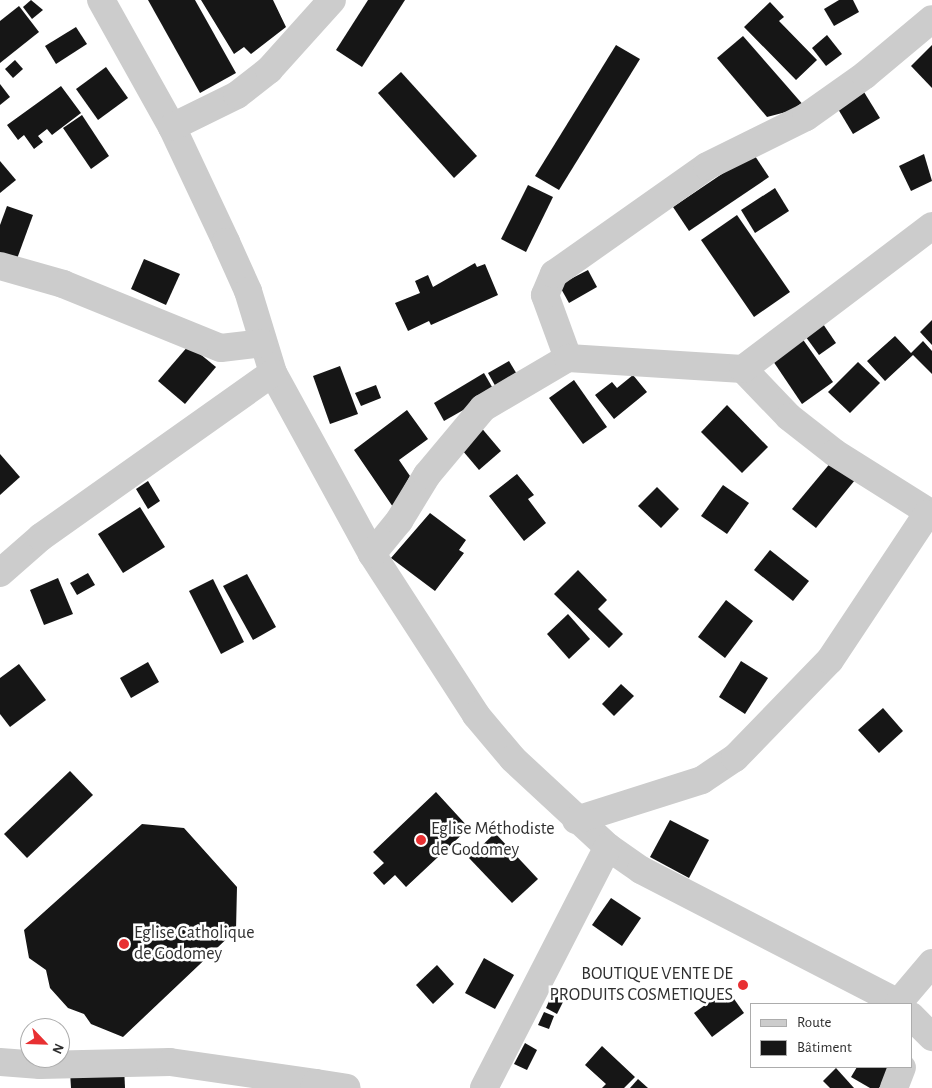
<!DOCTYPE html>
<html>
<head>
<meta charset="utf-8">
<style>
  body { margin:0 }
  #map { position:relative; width:932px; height:1088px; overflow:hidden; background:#fff; font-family:"Alegreya Sans",sans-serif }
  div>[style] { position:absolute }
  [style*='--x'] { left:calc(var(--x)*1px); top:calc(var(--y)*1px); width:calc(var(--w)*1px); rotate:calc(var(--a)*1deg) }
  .building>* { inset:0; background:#161616 }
  .minor>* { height:28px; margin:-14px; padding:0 14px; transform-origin:14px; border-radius:14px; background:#ccc }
  .dots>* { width:14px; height:14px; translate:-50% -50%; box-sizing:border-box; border:2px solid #fff; border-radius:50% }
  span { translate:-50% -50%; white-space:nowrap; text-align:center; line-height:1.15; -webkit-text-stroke:5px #fff; paint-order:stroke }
  .poi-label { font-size:18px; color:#2f2f2f }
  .left { translate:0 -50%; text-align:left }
  .right { translate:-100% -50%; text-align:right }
  .legend { position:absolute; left:750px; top:1003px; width:162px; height:65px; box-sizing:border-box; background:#fff; border:1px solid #acacac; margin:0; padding:6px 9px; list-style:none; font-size:15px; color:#2f2f2f }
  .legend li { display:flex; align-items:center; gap:10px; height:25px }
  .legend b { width:25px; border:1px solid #acacac }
  .north { position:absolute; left:20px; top:1018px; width:50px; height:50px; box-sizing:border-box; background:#fff; border:1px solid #acacac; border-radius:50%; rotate:114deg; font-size:14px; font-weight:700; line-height:20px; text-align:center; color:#2f2f2f }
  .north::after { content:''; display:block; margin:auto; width:18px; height:22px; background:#e83032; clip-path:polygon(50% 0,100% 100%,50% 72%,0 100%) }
</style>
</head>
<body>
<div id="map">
  <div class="building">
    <div style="clip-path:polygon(31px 0,43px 10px,32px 19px,23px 7px)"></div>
    <div style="clip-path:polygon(148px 0,195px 0,236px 73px,200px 93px)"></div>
    <div style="clip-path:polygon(201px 0,273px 0,286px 27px,251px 54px,244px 47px,234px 54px)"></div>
    <div style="clip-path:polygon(368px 0,405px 0,362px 67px,336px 50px)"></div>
    <div style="clip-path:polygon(839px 0,853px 0,859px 12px,834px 26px,824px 9px)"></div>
    <div style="clip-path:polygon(770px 2px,784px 17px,779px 21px,817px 60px,796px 80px,744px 27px)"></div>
    <div style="clip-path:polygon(19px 6px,39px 32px,0 63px,0 21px)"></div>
    <div style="clip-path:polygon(76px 27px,87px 44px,56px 64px,45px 46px)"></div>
    <div style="clip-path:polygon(827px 35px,842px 54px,826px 66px,812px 48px)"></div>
    <div style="clip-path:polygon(743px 36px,805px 107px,767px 117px,717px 58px)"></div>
    <div style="clip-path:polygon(616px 45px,640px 59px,559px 190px,535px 176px)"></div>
    <div style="clip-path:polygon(932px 45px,932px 88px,911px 66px)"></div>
    <div style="clip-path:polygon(15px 60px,23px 69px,13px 78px,5px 69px)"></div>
    <div style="clip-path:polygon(106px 67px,128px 98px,98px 120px,76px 89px)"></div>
    <div style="clip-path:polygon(401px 72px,477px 156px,454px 178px,378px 93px)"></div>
    <div style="clip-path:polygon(0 84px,10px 97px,0 105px)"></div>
    <div style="clip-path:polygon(61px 86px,81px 113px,52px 135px,47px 129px,38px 136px,43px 142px,34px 149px,24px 135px,18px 140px,7px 125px)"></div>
    <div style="clip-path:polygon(864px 92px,880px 118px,853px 134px,838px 109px)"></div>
    <div style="clip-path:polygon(82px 115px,109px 156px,91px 169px,63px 128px)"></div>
    <div style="clip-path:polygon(753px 153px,769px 177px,689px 231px,673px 207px)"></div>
    <div style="clip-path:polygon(924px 154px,932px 181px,911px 191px,899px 166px)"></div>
    <div style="clip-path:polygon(0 161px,16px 180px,0 193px)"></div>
    <div style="clip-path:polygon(528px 185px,553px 197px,526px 252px,501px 239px)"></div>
    <div style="clip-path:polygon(775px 188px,789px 211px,755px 233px,741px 210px)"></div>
    <div style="clip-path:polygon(7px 206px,33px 215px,14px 267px,0 262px,0 225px)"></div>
    <div style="clip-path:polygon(737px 215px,790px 292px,754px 317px,701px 240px)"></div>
    <div style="clip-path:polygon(144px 259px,180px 274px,166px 305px,131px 289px)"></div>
    <div style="clip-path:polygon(475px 263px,477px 267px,485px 264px,498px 295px,431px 325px,429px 321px,408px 331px,395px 303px,420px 293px,415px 281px,428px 275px,433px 287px)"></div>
    <div style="clip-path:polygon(588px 270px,597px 287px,569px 303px,559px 285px)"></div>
    <div style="clip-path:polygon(932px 320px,932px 345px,920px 332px)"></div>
    <div style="clip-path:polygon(821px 321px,836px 343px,819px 355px,803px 333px)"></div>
    <div style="clip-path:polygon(799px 334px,833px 382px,802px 404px,773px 361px)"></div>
    <div style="clip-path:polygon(895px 336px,911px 353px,923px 341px,932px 351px,932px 374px,913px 355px,885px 381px,867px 361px)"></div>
    <div style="clip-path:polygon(189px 345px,216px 367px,185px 404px,158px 381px)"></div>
    <div style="clip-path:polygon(509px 361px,518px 376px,497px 389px,488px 373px)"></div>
    <div style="clip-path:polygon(858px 362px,880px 383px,850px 413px,828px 392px)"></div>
    <div style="clip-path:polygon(340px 366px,358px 414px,330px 424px,313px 376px)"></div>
    <div style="clip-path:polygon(484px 373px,495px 392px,444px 421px,434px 403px)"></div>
    <div style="clip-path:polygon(633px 375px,647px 392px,614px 419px,595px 395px,612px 382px,617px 388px)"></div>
    <div style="clip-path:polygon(574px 380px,607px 427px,583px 444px,549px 398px)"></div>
    <div style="clip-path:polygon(376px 385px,381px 398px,361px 406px,355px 393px)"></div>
    <div style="clip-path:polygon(727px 405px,768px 447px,742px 473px,701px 432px)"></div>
    <div style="clip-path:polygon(407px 410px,428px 439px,399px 460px,410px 476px,393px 507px,354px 450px)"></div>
    <div style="clip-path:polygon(479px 425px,501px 451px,479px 470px,457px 444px)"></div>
    <div style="clip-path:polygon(0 454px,20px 477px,0 495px)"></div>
    <div style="clip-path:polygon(832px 461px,855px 480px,816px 528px,792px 509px)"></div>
    <div style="clip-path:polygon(517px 474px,534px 495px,528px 499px,546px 523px,524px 541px,489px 496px)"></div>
    <div style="clip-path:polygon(148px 481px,160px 501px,148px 509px,136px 489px)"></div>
    <div style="clip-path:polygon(723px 485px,749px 503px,727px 534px,701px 516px)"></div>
    <div style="clip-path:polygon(657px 487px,679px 509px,661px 528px,638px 506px)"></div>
    <div style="clip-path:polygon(140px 507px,165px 547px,123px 573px,98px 534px)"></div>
    <div style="clip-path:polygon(430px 513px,466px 540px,459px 550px,464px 553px,435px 591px,391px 558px)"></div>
    <div style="clip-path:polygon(770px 550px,809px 581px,793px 601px,754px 570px)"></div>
    <div style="clip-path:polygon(578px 570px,607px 600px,598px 609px,623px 634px,609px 648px,554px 594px)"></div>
    <div style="clip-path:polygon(88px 573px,95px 585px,77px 595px,70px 583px)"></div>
    <div style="clip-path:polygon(247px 574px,276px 627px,253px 640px,223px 586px)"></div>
    <div style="clip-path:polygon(58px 578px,73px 614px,44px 625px,30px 590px)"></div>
    <div style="clip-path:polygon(213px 579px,244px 642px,221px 654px,189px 591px)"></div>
    <div style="clip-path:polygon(726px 600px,753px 621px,725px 658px,698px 637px)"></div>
    <div style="clip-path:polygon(568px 614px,590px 639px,569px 659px,547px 634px)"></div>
    <div style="clip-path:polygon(741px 661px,768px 678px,745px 714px,719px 697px)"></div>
    <div style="clip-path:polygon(148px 662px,159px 682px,131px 698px,120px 678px)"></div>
    <div style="clip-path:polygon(19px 664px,46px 700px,10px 727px,0 714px,0 678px)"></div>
    <div style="clip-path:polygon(621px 684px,634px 696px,614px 716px,602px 704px)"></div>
    <div style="clip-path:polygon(883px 708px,903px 731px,879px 753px,858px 730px)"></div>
    <div style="clip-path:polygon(70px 771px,93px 795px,27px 858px,4px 834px)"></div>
    <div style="clip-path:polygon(436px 792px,469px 828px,406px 887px,395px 875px,384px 885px,373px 873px,384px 863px,373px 852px)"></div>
    <div style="clip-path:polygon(670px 820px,709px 840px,689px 878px,650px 857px)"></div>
    <div style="clip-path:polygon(142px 824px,184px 828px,237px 887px,236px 930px,123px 1037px,91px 1024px,84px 1014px,68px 1008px,50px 988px,46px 970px,29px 958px,24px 930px)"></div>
    <div style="clip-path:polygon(495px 833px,538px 879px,512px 903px,469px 858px)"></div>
    <div style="clip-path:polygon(611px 898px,641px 918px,622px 946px,592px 925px)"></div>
    <div style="clip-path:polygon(484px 958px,514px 975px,495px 1009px,465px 993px)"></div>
    <div style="clip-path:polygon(437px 965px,454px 984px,433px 1004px,416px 985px)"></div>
    <div style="clip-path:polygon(727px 989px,744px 1013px,712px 1037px,694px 1013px)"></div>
    <div style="clip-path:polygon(552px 994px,564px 1000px,557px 1014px,546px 1008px)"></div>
    <div style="clip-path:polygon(544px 1012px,554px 1016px,549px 1029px,538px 1025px)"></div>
    <div style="clip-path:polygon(525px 1043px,537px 1050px,527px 1070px,514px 1064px)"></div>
    <div style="clip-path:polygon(602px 1046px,635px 1077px,624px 1088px,602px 1088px,606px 1084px,585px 1065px)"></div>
    <div style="clip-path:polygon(124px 1066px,125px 1088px,71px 1088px,70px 1071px)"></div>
    <div style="clip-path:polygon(857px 1067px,892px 1067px,879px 1088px,870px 1088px,851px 1077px)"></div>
    <div style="clip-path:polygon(836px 1068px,854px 1088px,830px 1088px,823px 1081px)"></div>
    <div style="clip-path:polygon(638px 1079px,648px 1088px,630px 1088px)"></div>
  </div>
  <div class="minor">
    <div style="--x:101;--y:0;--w:145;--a:60.8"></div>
    <div style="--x:172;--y:127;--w:127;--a:64.8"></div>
    <div style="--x:226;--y:242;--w:54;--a:65.8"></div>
    <div style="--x:248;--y:291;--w:86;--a:73"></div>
    <div style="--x:273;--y:373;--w:206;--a:61.3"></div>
    <div style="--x:372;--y:554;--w:192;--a:57.1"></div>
    <div style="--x:476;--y:715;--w:57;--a:49.9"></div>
    <div style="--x:513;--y:759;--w:129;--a:42.8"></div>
    <div style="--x:608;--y:847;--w:40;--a:34.9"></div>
    <div style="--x:641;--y:870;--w:292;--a:27.3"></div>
    <div style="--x:172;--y:127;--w:72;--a:-26.2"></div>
    <div style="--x:237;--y:95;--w:41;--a:-38"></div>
    <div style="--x:269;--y:70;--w:94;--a:-48"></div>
    <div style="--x:0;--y:266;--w:66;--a:15.9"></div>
    <div style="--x:63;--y:284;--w:170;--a:22.1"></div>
    <div style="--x:221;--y:348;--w:42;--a:-6.8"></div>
    <div style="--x:568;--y:358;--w:67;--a:-110.1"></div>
    <div style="--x:545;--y:295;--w:23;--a:-67"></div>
    <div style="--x:554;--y:274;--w:187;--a:-35.2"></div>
    <div style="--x:707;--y:166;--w:110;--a:-26.3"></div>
    <div style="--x:806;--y:117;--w:72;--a:-35.4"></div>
    <div style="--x:865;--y:75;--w:87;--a:-39.9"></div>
    <div style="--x:743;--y:369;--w:66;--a:46.2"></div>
    <div style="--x:789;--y:417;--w:58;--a:38"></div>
    <div style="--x:835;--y:453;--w:115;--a:32.2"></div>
    <div style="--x:372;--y:554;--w:43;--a:-50.7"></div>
    <div style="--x:399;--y:521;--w:54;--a:-58.7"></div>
    <div style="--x:427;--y:475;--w:87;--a:-50.1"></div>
    <div style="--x:483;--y:408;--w:99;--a:-30.5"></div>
    <div style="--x:568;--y:358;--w:175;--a:3.6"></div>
    <div style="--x:743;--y:369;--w:237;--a:-37.1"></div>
    <div style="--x:0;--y:573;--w:55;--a:-41.3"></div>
    <div style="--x:41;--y:537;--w:284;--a:-35.3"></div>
    <div style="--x:576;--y:820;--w:132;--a:-17.6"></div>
    <div style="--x:702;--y:780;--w:40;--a:-34"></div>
    <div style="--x:735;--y:758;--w:136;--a:-45.9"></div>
    <div style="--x:830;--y:660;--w:175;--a:-56.4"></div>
    <div style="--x:899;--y:1002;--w:51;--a:-49.8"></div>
    <div style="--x:911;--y:1016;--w:30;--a:45"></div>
    <div style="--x:0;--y:1062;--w:40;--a:4.3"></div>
    <div style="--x:40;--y:1065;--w:130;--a:-1.3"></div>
    <div style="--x:170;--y:1062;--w:148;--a:8.2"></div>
    <div style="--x:314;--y:1088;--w:5;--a:-68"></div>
    <div style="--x:316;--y:1083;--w:31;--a:9"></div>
    <div style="--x:484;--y:1088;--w:271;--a:-62.8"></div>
    <div style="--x:894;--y:1088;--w:22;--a:-69"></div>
  </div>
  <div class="dots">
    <div style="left:421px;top:840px;background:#e83032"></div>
    <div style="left:124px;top:944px;background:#e83032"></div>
    <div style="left:743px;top:985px;background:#e83032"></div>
  </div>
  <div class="poi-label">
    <span class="left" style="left:431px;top:840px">Eglise Méthodiste<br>de Godomey</span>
    <span class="left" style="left:134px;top:944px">Eglise Catholique<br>de Godomey</span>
    <span class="right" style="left:733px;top:985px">BOUTIQUE VENTE DE<br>PRODUITS COSMETIQUES</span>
  </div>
  <ul class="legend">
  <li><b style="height:6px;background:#ccc"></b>Route</li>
  <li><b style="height:14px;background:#161616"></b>Bâtiment</li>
  </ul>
  <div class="north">N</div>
</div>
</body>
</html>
